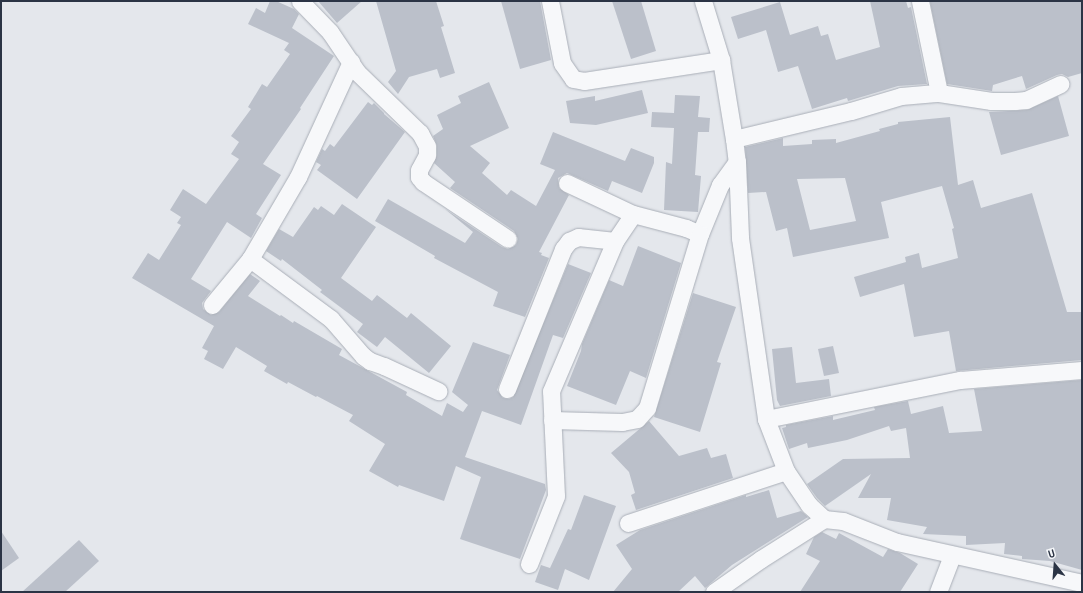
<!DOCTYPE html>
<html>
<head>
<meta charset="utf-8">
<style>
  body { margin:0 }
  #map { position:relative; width:1083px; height:593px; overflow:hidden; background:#e4e7ec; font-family:"Archivo Narrow",sans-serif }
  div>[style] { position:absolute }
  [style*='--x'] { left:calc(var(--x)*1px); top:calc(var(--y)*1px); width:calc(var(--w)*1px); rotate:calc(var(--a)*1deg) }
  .building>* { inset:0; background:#bbc0ca }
  .roads { filter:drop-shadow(0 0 1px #a9aeb7) drop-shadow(0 0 1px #a9aeb7) }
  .minor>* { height:17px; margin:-8.5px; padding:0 8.5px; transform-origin:8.5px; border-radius:8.5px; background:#f7f8fa }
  span { translate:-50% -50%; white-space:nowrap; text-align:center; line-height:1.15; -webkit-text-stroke:3px #f4f6f9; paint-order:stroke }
  .frame { position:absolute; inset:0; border:2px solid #2b3445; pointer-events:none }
  .north { position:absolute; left:1035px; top:545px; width:40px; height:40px; -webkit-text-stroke:3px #f4f6f9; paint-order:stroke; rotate:343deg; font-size:11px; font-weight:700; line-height:16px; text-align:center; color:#2b3445 }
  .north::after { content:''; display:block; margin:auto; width:14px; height:18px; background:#2b3445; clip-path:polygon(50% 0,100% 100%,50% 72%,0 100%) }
</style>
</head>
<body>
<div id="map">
  <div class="building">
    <div style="clip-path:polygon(270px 1px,276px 1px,294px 9px,299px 14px,292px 28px,334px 56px,300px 108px,301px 109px,263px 164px,281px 175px,256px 214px,262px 218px,251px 238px,227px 222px,191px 279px,211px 291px,202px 303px,203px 309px,211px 315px,219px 312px,250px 274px,260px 281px,248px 296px,280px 316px,281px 315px,293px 323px,294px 321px,342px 349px,339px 355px,407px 392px,406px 395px,442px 416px,447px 403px,463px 412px,468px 405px,452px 392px,473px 342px,510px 355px,497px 390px,503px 398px,509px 399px,513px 397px,568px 264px,591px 273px,563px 338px,553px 335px,521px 425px,482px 411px,465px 457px,545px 484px,546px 490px,520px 559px,460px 539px,481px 477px,456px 466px,444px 501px,399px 485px,398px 487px,369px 471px,385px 444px,349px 421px,353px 415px,317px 396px,316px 397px,288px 382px,287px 384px,264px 371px,267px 366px,236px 347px,223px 369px,204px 359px,208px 351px,202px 348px,214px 326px,132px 278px,148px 253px,159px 260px,181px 225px,177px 223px,181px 217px,170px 210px,183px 189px,206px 204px,239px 159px,231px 154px,239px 142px,231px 136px,251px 109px,248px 107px,262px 84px,267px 87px,290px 54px,284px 50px,289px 43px,248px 24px,256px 8px,265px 13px)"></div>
    <div style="clip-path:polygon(318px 1px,362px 1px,337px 23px)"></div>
    <div style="clip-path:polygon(376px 1px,436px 1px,444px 26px,441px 27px,455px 73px,440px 78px,437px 69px,409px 77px,398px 94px,388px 82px,396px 71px)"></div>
    <div style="clip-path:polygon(501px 1px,540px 1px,551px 60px,520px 69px)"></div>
    <div style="clip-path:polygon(612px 1px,641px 1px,656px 51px,631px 59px)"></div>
    <div style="clip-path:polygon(870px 1px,906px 1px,908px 8px,911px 7px,927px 84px,898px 86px,848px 101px,847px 98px,812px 109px,798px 66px,778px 72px,766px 30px,738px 39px,731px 17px,780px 2px,790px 35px,818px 26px,821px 36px,828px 34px,836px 60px,880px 47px)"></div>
    <div style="clip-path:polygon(1082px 1px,1082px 73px,1068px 77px,1062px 74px,1057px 75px,1026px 89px,1022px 76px,993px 85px,992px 91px,947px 84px,930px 2px)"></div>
    <div style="clip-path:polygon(489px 82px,509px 128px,470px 146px,490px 163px,482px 173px,507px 195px,511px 190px,536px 206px,555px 170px,540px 164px,553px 132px,625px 161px,631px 148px,654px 157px,654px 163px,642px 193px,612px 181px,608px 191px,567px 173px,558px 178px,559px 188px,569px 195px,539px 252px,542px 253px,541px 255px,549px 258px,525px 317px,493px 306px,498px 292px,434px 258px,435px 256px,375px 221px,388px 199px,465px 243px,473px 232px,445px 209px,502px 247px,508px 249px,516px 245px,518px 239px,514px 231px,450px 188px,455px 182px,434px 163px,437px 155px,437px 146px,433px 136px,443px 129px,437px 115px,461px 103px,458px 96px)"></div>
    <div style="clip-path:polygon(642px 90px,648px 113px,596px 125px,570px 123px,566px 101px,595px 96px,595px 101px)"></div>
    <div style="clip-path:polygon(675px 95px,700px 96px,698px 117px,710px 118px,709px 132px,698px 132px,695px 175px,701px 176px,698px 212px,664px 210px,666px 162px,672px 164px,674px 128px,651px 127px,652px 112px,674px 113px)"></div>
    <div style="clip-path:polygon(1058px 96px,1069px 136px,1001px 155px,989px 112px,1027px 110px)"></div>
    <div style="clip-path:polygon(368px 102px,372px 105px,374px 103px,384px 113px,384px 114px,405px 132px,357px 199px,317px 170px,321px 165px,316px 162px,322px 149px,325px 151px,330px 144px,334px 147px)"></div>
    <div style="clip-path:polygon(evenodd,950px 117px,958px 185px,973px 180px,981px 208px,1032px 193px,1067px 312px,1082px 312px,1082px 360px,956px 371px,949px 331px,914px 337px,904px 284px,860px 297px,854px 277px,906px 262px,905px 257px,919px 253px,922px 268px,958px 258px,952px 229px,954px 228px,942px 186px,881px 202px,889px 238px,793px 257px,787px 228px,776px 231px,766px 192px,748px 193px,745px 147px,783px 138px,783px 146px,812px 144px,812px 140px,836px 139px,836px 143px,880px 131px,879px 129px,898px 124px,898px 122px,950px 117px,845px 178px,856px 221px,810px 230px,797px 179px,845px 178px)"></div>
    <div style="clip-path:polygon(342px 204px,376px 227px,341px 278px,372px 301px,377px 295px,407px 318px,411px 313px,451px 346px,429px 373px,385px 337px,377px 347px,357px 332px,363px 324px,320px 292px,322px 290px,282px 259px,281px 261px,266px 251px,279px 229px,293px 237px,314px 207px,318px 210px,321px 206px,334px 215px)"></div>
    <div style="clip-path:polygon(638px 246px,681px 263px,646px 378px,630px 371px,616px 405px,567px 386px,581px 351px,582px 344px,609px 280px,623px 286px)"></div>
    <div style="clip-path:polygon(693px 293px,736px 307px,717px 362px,721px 363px,700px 432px,654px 417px)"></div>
    <div style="clip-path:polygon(833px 346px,839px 373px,824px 376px,818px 349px)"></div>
    <div style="clip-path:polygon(792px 347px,796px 383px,829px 379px,831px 396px,780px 406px,777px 400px,772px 349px)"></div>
    <div style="clip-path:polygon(1082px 380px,1082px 570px,1050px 561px,1022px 559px,1022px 556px,1004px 554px,1005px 543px,966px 545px,966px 536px,923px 534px,927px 527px,887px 520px,891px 498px,858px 498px,871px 474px,825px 506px,817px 498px,807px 484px,843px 459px,910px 458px,906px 428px,891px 431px,889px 426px,847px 440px,808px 448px,807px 443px,789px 449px,782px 428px,786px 427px,786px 425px,833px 416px,833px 420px,875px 410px,874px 407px,908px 401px,911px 414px,943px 406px,949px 433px,982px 431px,974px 389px)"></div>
    <div style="clip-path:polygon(649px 421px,679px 456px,707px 448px,711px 458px,726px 454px,733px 478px,636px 510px,631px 495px,635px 493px,629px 472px,611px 453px)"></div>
    <div style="clip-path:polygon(769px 490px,777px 518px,801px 511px,808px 517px,732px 565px,705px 588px,695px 576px,678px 592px,613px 592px,632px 569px,616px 545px,640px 530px,746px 495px,746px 497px)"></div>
    <div style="clip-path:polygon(584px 495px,616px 506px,589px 580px,565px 569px,558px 590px,535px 582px,541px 565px,550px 568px,568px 529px,571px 530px)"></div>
    <div style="clip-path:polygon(1px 531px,19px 558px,1px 571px)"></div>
    <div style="clip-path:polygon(822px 532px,836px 539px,839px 533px,883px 557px,888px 549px,900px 553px,918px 564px,900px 592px,800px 592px,820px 561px,806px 554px,814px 537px)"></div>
    <div style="clip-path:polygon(79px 540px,99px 561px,65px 592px,22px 592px)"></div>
  </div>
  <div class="roads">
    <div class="minor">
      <div style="--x:300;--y:1;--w:43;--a:45.9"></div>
      <div style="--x:330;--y:32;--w:48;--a:56"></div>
      <div style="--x:357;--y:72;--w:88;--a:44.1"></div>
      <div style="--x:420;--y:133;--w:15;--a:62"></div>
      <div style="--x:427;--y:146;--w:9;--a:90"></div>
      <div style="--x:427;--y:155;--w:17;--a:118"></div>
      <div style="--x:419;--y:170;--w:7;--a:90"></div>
      <div style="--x:419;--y:177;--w:6;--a:51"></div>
      <div style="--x:423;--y:182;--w:102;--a:33.8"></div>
      <div style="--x:550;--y:1;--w:63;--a:79"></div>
      <div style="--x:562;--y:63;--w:19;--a:55"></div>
      <div style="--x:573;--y:79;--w:11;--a:10"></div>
      <div style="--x:584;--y:81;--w:139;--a:-8.7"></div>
      <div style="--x:703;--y:1;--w:62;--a:73"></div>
      <div style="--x:721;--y:60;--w:80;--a:80.7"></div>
      <div style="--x:734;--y:139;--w:23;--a:83"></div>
      <div style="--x:737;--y:162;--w:76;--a:87.7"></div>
      <div style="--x:740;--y:238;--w:183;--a:81.8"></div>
      <div style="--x:766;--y:419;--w:56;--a:69"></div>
      <div style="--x:786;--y:471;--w:41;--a:55.9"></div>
      <div style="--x:809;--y:505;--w:21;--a:43"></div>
      <div style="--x:824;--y:519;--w:19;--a:6"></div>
      <div style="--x:843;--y:521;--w:58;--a:21.3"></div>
      <div style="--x:897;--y:542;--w:189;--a:12.5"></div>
      <div style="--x:920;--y:1;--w:94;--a:78.3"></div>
      <div style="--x:734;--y:139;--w:120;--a:-13.5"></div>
      <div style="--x:851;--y:111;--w:52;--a:-16.7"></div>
      <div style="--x:901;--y:96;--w:38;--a:-5"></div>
      <div style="--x:939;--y:93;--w:53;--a:8.7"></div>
      <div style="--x:991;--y:101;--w:24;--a:0"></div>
      <div style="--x:1015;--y:101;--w:11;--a:-5"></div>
      <div style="--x:1026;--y:100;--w:38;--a:-25"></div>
      <div style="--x:567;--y:183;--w:73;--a:25.2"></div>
      <div style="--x:633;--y:214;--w:55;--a:14.8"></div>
      <div style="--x:686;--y:228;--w:15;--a:23"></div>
      <div style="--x:700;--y:234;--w:53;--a:-67.8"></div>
      <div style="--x:720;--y:185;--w:29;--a:-54"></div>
      <div style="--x:250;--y:259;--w:101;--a:36.5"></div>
      <div style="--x:331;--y:319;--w:49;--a:49.1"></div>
      <div style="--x:363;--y:356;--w:9;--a:36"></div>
      <div style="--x:370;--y:361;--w:15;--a:20"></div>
      <div style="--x:384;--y:366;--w:60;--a:24.8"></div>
      <div style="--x:212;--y:305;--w:60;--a:-50.4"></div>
      <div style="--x:250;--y:259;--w:95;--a:-59.7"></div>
      <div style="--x:298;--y:177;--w:127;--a:-65.3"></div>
      <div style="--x:507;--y:389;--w:151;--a:-68.2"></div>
      <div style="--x:563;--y:249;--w:10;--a:-53"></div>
      <div style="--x:569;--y:241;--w:10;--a:-24"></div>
      <div style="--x:578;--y:237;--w:37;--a:6"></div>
      <div style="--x:766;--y:419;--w:198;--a:-11.4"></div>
      <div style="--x:960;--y:380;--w:122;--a:-4.7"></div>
      <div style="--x:552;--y:420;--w:70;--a:1.6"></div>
      <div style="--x:622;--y:422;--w:15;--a:-11"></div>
      <div style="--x:637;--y:419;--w:15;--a:-48"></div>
      <div style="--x:647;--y:408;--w:182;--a:-73.1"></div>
      <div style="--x:628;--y:523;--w:166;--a:-18.2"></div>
      <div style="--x:529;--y:564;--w:73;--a:-68.3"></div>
      <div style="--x:556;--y:496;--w:105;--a:-92.7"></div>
      <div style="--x:551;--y:391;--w:163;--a:-66.9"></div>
      <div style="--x:615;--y:241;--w:32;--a:-56"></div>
      <div style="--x:714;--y:592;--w:57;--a:-35.1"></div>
      <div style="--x:761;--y:559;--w:75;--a:-32.4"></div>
      <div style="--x:938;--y:592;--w:40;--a:-69"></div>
    </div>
  </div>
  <div class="frame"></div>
  <div class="north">U</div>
</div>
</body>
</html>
